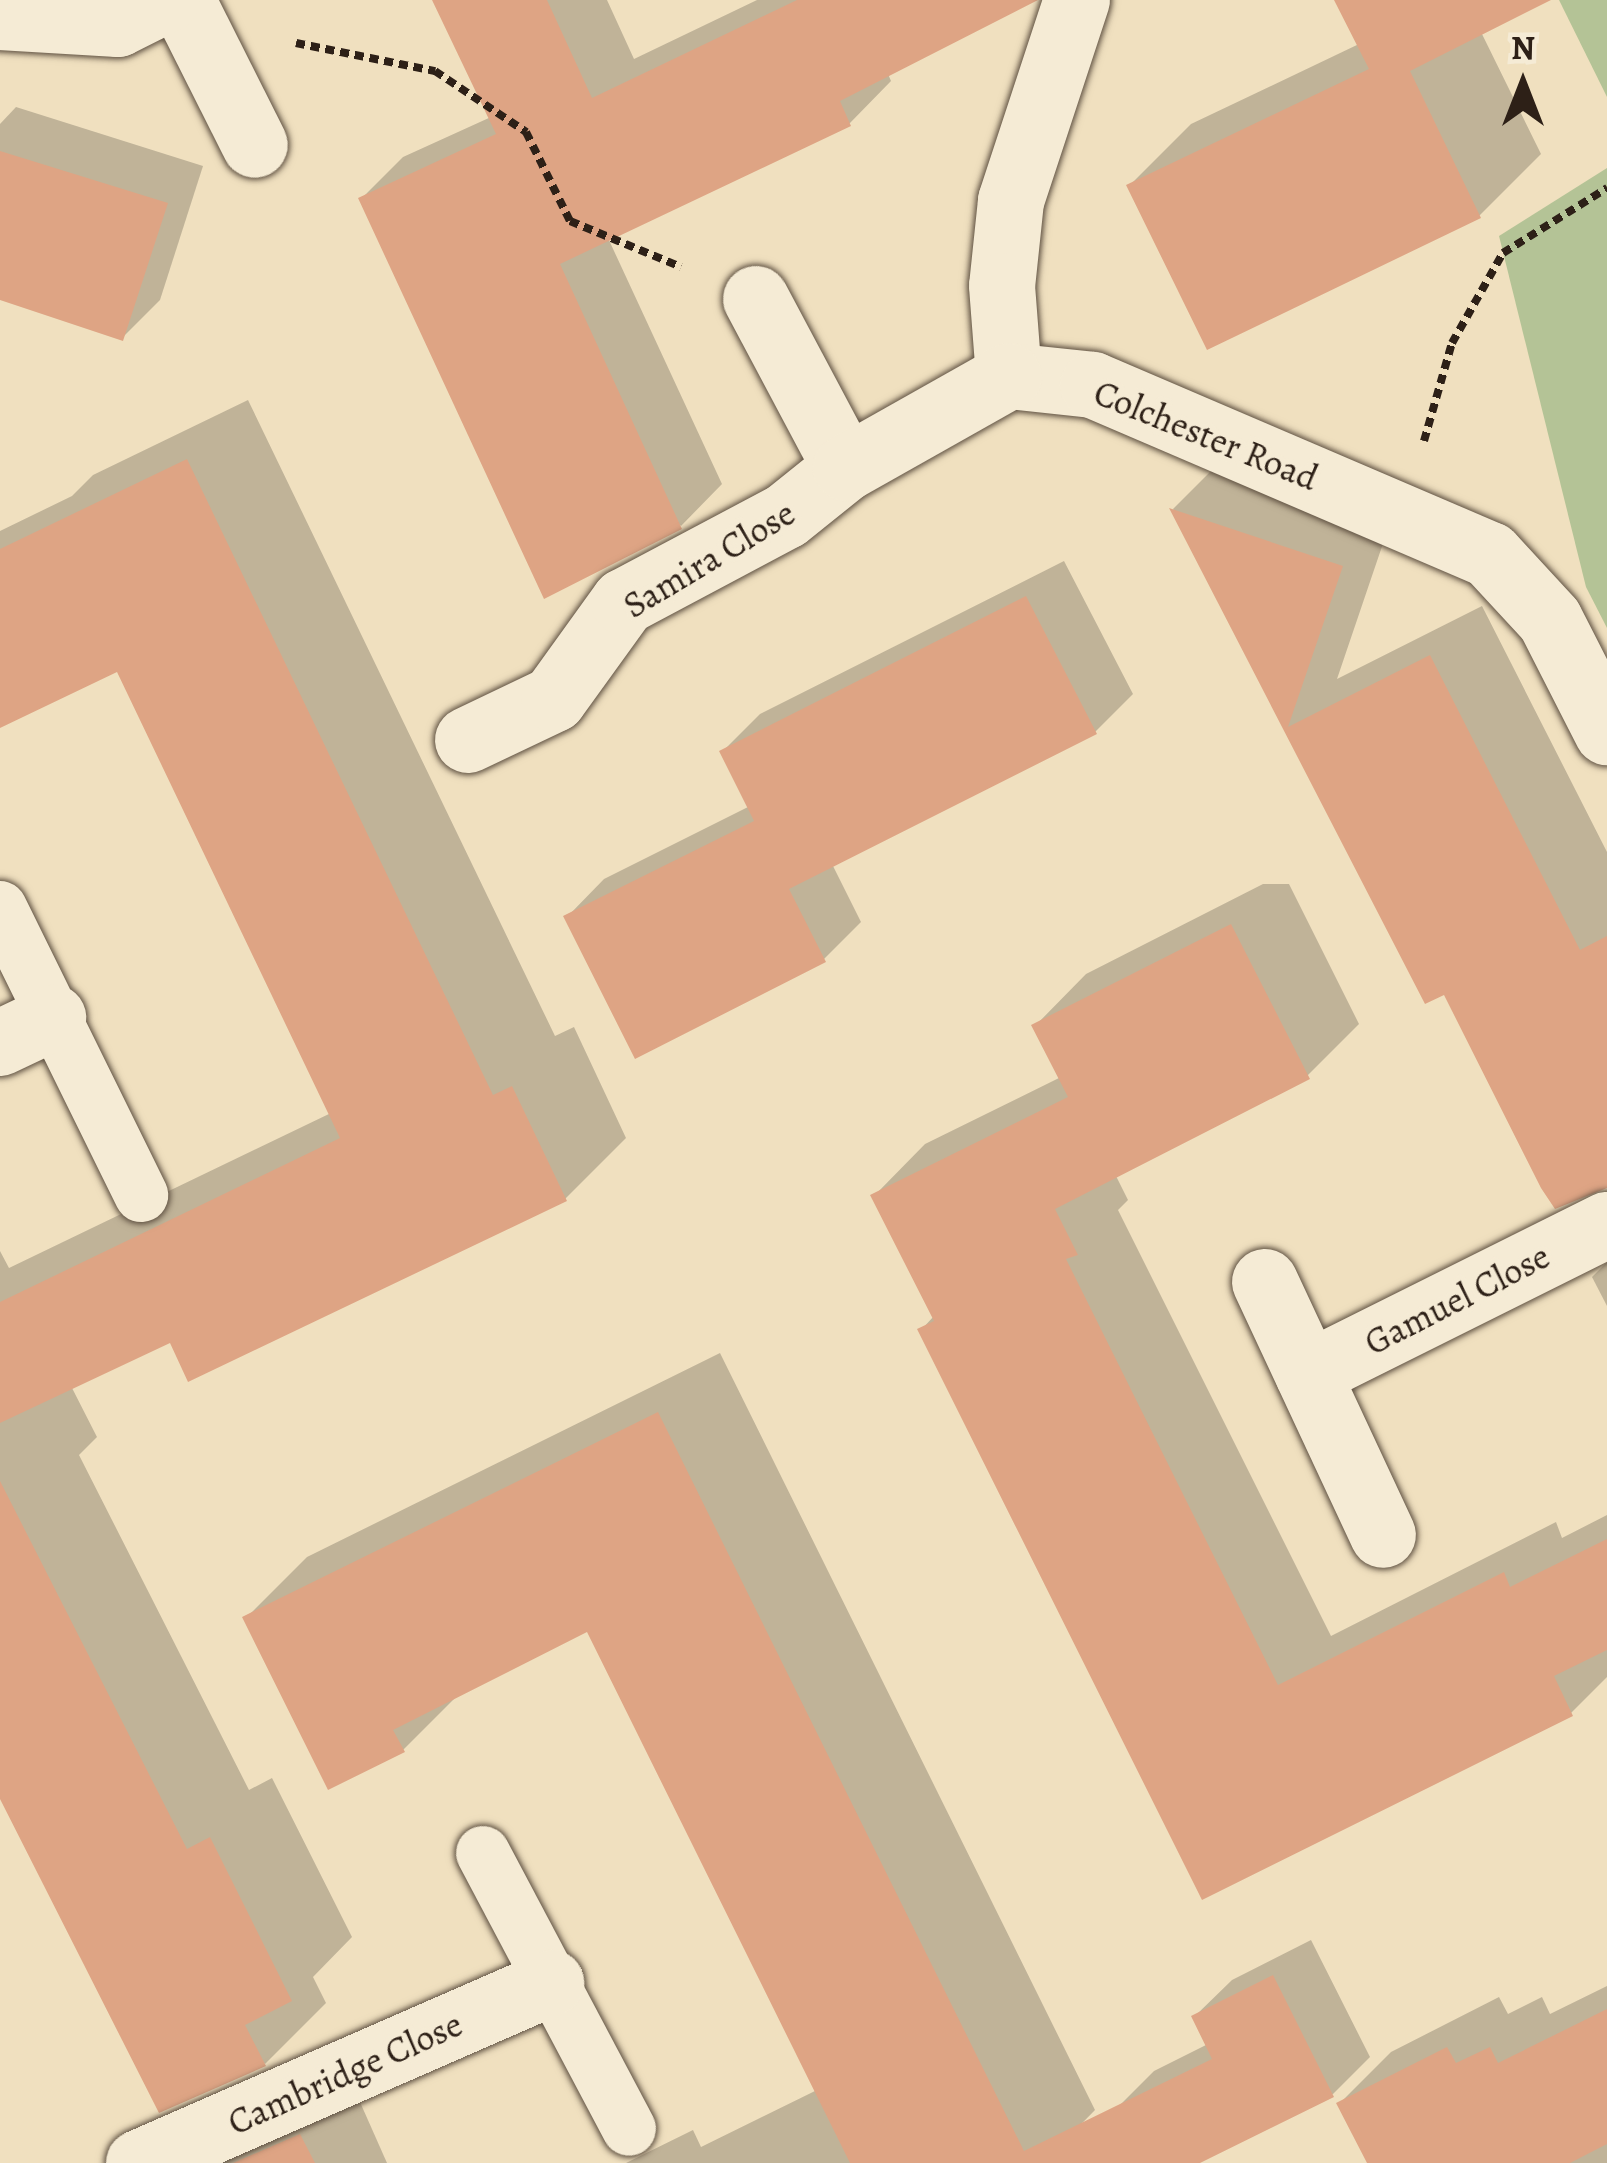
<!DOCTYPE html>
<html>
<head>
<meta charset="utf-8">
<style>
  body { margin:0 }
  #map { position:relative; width:1607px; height:2163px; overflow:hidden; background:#f0e0bf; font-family:Alegreya,serif }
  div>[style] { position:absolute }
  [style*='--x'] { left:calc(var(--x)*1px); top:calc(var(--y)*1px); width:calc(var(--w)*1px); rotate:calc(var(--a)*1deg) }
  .green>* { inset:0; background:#b4c396 }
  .shadow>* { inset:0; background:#0003 }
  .building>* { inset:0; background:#dea484 }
  .path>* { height:8px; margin-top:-4px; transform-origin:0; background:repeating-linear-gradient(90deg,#2d2017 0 9px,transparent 0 15px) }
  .roads { filter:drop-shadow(0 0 3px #5e5041) drop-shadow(0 0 3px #5e5041) }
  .service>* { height:54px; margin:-27px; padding:0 27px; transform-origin:27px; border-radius:27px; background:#f5ebd5 }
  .minor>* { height:66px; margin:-33px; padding:0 33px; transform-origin:33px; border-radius:33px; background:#f5ebd5 }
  span { translate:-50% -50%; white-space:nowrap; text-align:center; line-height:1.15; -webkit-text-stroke:10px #f5ebd5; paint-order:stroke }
  .street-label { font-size:36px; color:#2d2017 }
  .north { position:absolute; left:1463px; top:24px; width:120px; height:120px; -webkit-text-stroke:9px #f5ebd5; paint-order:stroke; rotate:0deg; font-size:33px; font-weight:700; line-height:48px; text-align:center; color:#2d2017 }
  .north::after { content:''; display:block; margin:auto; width:42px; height:54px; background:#2d2017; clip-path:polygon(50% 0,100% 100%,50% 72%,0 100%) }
</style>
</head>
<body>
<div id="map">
  <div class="green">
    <div style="clip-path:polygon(1559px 0,1607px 0,1607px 97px)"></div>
    <div style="clip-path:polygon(1607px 168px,1607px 628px,1586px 587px,1499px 236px)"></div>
  </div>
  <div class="shadow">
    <div style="clip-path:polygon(436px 0,607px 0,634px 59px,757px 0,1036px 0,888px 74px,891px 81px,850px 123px,608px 238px,722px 484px,681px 526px,361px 199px,403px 157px,491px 117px)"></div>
    <div style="clip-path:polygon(1337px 0,1522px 0,1481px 32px,1541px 154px,1479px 216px,1130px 185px,1191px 124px,1359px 44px)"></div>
    <div style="clip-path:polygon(16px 107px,203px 166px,160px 300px,122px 338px,0 299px,0 124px)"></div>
    <div style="clip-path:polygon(248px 400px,555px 1036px,574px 1027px,626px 1138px,565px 1199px,171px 1339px,71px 1386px,97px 1437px,79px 1455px,249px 1790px,272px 1778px,352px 1937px,313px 1977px,326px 2003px,265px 2064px,0 1796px,0 1251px,9px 1268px,331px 1113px,119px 668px,0 725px,0 531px,72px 496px,93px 475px)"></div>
    <div style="clip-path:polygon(1224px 458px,1393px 514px,1337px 679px,1482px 606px,1607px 852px,1607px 1185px,1445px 991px,1427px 1000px,1173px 509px)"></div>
    <div style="clip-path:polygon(1064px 561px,1133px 694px,1095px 732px,832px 864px,861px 922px,824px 959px,567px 917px,604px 879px,750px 806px,723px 751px,760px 714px)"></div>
    <div style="clip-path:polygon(1263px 884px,1289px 884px,1359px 1024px,1308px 1075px,1115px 1174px,1128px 1200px,1118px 1210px,1331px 1636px,1556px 1522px,1562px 1538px,1607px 1515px,1607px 1677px,1571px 1713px,1203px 1896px,921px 1330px,934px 1316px,874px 1196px,925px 1144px,1061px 1077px,1035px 1026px,1086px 974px)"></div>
    <div style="clip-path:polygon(1607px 1262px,1607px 1306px,1592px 1277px)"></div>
    <div style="clip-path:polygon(720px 1353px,1095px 2110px,1043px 2163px,626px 2163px,693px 2130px,701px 2147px,817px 2090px,588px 1628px,461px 1692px,403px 1750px,246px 1618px,307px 1557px)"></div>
    <div style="clip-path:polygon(1311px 1940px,1370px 2057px,1333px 2094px,1193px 2163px,1145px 2163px,1117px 2108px,1154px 2071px,1208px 2044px,1194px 2017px,1232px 1980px)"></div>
    <div style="clip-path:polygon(1607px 1986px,1607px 2163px,1370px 2163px,1340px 2103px,1391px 2052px,1499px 1997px,1508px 2014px,1542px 1997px,1550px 2014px)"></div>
    <div style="clip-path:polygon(352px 2084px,387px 2163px,204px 2163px)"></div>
  </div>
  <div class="building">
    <div style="clip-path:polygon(432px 0,547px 0,592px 98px,797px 0,1038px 0,840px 101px,851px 126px,560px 264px,682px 529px,544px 599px,358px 198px,496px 134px)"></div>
    <div style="clip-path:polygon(1334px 0,1551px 0,1410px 71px,1481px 218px,1207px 350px,1126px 185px,1369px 69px)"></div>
    <div style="clip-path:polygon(0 151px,168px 203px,123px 341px,0 300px)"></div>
    <div style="clip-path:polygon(187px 459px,493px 1095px,512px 1086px,567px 1201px,188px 1382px,170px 1343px,0 1423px,0 1302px,340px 1138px,117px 672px,0 728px,0 549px)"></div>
    <div style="clip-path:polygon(1169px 508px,1343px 566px,1288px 727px,1430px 655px,1580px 950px,1607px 936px,1607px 1188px,1555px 1209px,1541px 1188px,1444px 995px,1425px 1004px)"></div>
    <div style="clip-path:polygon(1026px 596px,1097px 734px,789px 889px,826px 962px,635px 1059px,563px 916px,754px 821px,719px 751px)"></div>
    <div style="clip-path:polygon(1231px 924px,1310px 1079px,1055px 1209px,1078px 1255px,1066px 1259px,1278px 1685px,1504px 1572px,1510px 1587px,1607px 1539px,1607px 1650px,1554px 1676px,1573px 1716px,1202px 1900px,917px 1329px,934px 1321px,870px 1195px,1068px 1097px,1031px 1025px)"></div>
    <div style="clip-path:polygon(658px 1412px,1024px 2151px,1212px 2059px,1191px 2016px,1273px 1975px,1334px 2097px,1200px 2163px,850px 2163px,587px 1632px,393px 1730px,405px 1752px,328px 1790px,242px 1617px)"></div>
    <div style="clip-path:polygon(0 1481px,187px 1849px,210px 1837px,292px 2001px,245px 2025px,266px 2066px,159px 2113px,0 1799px)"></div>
    <div style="clip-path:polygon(1607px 2009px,1607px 2144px,1570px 2163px,1367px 2163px,1336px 2103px,1447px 2047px,1456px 2063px,1490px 2047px,1498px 2063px)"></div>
    <div style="clip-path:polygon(300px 2134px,315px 2163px,233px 2163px)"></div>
  </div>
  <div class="path">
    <div style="--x:296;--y:43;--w:142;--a:11.4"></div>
    <div style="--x:435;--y:71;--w:110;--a:33.8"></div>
    <div style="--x:526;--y:132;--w:99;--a:63.7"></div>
    <div style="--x:570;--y:221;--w:120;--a:22.5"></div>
    <div style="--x:1424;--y:441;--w:102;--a:-74.1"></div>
    <div style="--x:1452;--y:343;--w:103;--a:-60.5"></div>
    <div style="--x:1503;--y:253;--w:123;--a:-32"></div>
  </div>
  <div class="roads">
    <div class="service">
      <div style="--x:0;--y:908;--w:320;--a:63.8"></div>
      <div style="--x:483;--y:1853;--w:312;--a:62.1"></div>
    </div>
    <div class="minor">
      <div style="--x:182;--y:0;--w:162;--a:63.3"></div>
      <div style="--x:1077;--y:0;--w:212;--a:108.2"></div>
      <div style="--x:1011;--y:201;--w:85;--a:96"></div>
      <div style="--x:1002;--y:286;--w:90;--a:85.6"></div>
      <div style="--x:1009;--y:376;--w:84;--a:6.1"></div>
      <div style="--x:1093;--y:385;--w:432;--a:23.2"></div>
      <div style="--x:1490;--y:555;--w:88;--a:47.3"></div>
      <div style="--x:1550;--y:620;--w:126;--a:63"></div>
      <div style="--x:0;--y:17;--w:118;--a:3.4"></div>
      <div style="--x:118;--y:24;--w:54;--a:-26.6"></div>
      <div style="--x:756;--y:299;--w:191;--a:62"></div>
      <div style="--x:468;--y:740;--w:95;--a:-25.5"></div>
      <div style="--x:554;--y:699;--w:120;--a:-54.2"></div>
      <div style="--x:624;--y:602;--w:183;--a:-28"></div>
      <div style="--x:786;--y:516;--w:77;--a:-38.7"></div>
      <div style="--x:846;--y:468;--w:187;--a:-29.4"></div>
      <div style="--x:0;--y:1043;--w:59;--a:-25.3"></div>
      <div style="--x:1265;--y:1282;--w:279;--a:65"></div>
      <div style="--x:1308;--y:1374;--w:334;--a:-26.5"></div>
      <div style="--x:139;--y:2163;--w:450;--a:-23.6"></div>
    </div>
  </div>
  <div class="street-label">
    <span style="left:1206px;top:435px;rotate:22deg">Colchester Road</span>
    <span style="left:709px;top:559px;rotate:-31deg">Samira Close</span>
    <span style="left:1457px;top:1299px;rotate:-27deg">Gamuel Close</span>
    <span style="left:345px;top:2073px;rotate:-24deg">Cambridge Close</span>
  </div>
  <div class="north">N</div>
</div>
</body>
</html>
